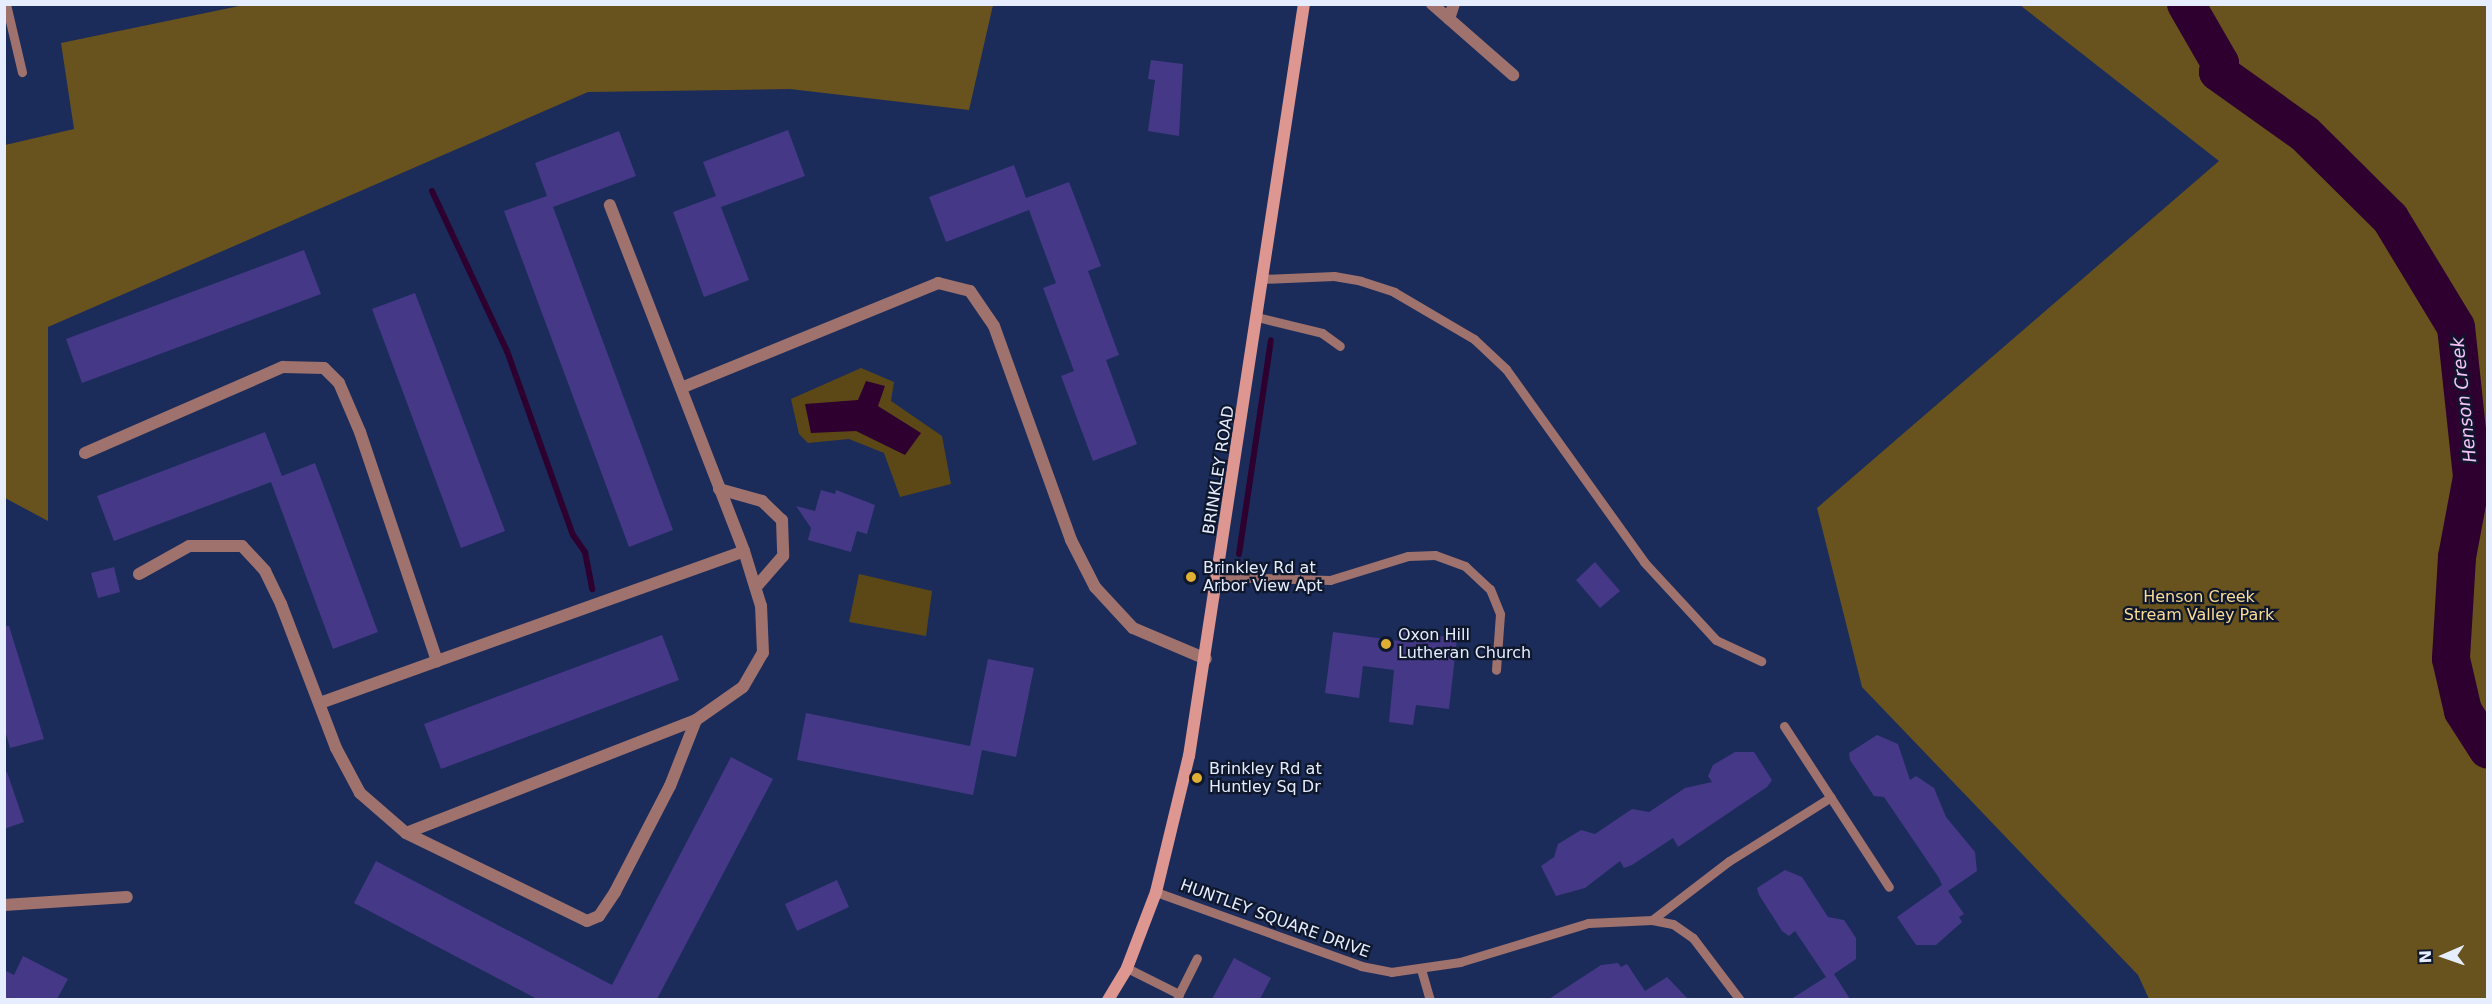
<!DOCTYPE html>
<html>
<head>
<meta charset="utf-8">
<style>
  body { margin:0 }
  #map { position:relative; width:2492px; height:1004px; overflow:hidden; background:#1b2c5a; font-family:"DejaVu Sans",sans-serif }
  div>[style] { position:absolute }
  [style*='--x'] { left:calc(var(--x)*1px); top:calc(var(--y)*1px); width:calc(var(--w)*1px); rotate:calc(var(--a)*1deg) }
  .green>* { inset:0; background:#5c4816 }
  .forest>* { inset:0; background:#68521d }
  .water>* { inset:0; background:#2d002f }
  .stream>* { height:6px; margin:-3px; padding:0 3px; transform-origin:3px; border-radius:3px; background:#2d002f }
  .river>* { height:38px; margin:-19px; padding:0 19px; transform-origin:19px; border-radius:19px; background:#2d002f }
  .building>* { inset:0; background:#443887 }
  .lane>* { height:9px; margin:-4.5px; padding:0 4.5px; transform-origin:4.5px; border-radius:4.5px; background:#9f726d }
  .street>* { height:12px; margin:-6px; padding:0 6px; transform-origin:6px; border-radius:6px; background:#9f726d }
  .secondary>* { height:12px; margin:-6px; padding:0 6px; transform-origin:6px; border-radius:6px; background:#de9790 }
  .dots>* { width:16px; height:16px; translate:-50% -50%; box-sizing:border-box; border:3px solid #0e172b; border-radius:50% }
  span { translate:-50% -50%; white-space:nowrap; text-align:center; line-height:1.15; -webkit-text-stroke:4.5px #0e172b; paint-order:stroke }
  .street-label { font-size:16px; color:#e5edff }
  .poi-label { font-size:16px; color:#e5edff }
  .left { translate:0 -50%; text-align:left }
  .park-label { font-size:16px; color:#fbdc96 }
  .water-label { font-size:18px; color:#f9c2f9; font-style:italic }
  .frame { position:absolute; inset:0; border:6px solid #e5edff; pointer-events:none }
  .north { position:absolute; left:2414px; top:926px; width:60px; height:60px; -webkit-text-stroke:4px #0e172b; paint-order:stroke; rotate:268deg; font-size:16px; font-weight:700; line-height:24px; text-align:center; color:#e5edff }
  .north::after { content:''; display:block; margin:auto; width:21px; height:27px; background:#e5edff; clip-path:polygon(50% 0,100% 100%,50% 72%,0 100%) }
</style>
</head>
<body>
<div id="map">
  <div class="green">
    <div style="clip-path:polygon(861px 368px,894px 382px,891px 401px,942px 436px,951px 484px,900px 497px,884px 453px,849px 439px,808px 443px,799px 434px,791px 399px)"></div>
    <div style="clip-path:polygon(859px 574px,932px 591px,926px 636px,849px 622px)"></div>
  </div>
  <div class="forest">
    <div style="clip-path:polygon(244px 5px,244px 4px,993px 5px,969px 110px,790px 89px,588px 92px,48px 327px,48px 521px,5px 498px,5px 145px,74px 129px,61px 43px)"></div>
    <div style="clip-path:polygon(2020px 5px,2487px 5px,2487px 999px,2149px 999px,2138px 975px,1862px 687px,1817px 508px,2219px 161px)"></div>
  </div>
  <div class="water">
    <div style="clip-path:polygon(866px 381px,885px 386px,878px 406px,921px 433px,905px 455px,856px 431px,811px 433px,805px 404px,858px 400px)"></div>
  </div>
  <div class="stream">
    <div style="--x:432;--y:191;--w:177;--a:64.9"></div>
    <div style="--x:507;--y:351;--w:195;--a:70.3"></div>
    <div style="--x:573;--y:535;--w:21;--a:55"></div>
    <div style="--x:585;--y:552;--w:38;--a:79"></div>
    <div style="--x:1239;--y:554;--w:216;--a:-81.5"></div>
  </div>
  <div class="river">
    <div style="--x:2186;--y:4;--w:68;--a:60"></div>
    <div style="--x:2220;--y:63;--w:9;--a:103"></div>
    <div style="--x:2218;--y:72;--w:107;--a:35.5"></div>
    <div style="--x:2305;--y:134;--w:120;--a:44.7"></div>
    <div style="--x:2390;--y:218;--w:127;--a:58.8"></div>
    <div style="--x:2456;--y:327;--w:151;--a:83.9"></div>
    <div style="--x:2472;--y:477;--w:81;--a:100.6"></div>
    <div style="--x:2457;--y:557;--w:102;--a:93.4"></div>
    <div style="--x:2451;--y:659;--w:53;--a:77"></div>
    <div style="--x:2463;--y:711;--w:46;--a:57.3"></div>
  </div>
  <div class="building">
    <div style="clip-path:polygon(1151px 60px,1183px 64px,1179px 136px,1148px 131px,1155px 80px,1148px 79px)"></div>
    <div style="clip-path:polygon(788px 130px,805px 176px,721px 207px,749px 280px,704px 297px,673px 212px,716px 196px,703px 162px)"></div>
    <div style="clip-path:polygon(619px 131px,636px 176px,553px 207px,673px 530px,629px 547px,504px 211px,547px 196px,535px 163px)"></div>
    <div style="clip-path:polygon(1014px 165px,1026px 198px,1069px 182px,1101px 266px,1088px 271px,1119px 355px,1106px 360px,1137px 444px,1093px 461px,1061px 376px,1074px 371px,1043px 288px,1056px 283px,1029px 210px,946px 242px,929px 197px)"></div>
    <div style="clip-path:polygon(304px 250px,321px 294px,82px 383px,66px 339px)"></div>
    <div style="clip-path:polygon(415px 293px,505px 531px,461px 548px,372px 309px)"></div>
    <div style="clip-path:polygon(265px 432px,282px 476px,315px 463px,378px 632px,333px 649px,271px 482px,114px 541px,97px 496px)"></div>
    <div style="clip-path:polygon(821px 490px,835px 494px,836px 490px,875px 505px,867px 534px,857px 531px,851px 552px,808px 540px,811px 528px,796px 506px,815px 511px)"></div>
    <div style="clip-path:polygon(1595px 562px,1620px 591px,1600px 608px,1576px 580px)"></div>
    <div style="clip-path:polygon(114px 567px,120px 592px,98px 598px,91px 573px)"></div>
    <div style="clip-path:polygon(4px 626px,9px 626px,44px 739px,10px 748px,4px 727px)"></div>
    <div style="clip-path:polygon(1401px 629px,1457px 639px,1449px 709px,1416px 705px,1413px 725px,1389px 722px,1394px 670px,1363px 666px,1359px 698px,1325px 693px,1333px 632px,1400px 641px)"></div>
    <div style="clip-path:polygon(662px 635px,679px 680px,441px 769px,424px 724px)"></div>
    <div style="clip-path:polygon(988px 659px,1034px 668px,1016px 757px,982px 750px,973px 795px,797px 760px,806px 713px,970px 746px)"></div>
    <div style="clip-path:polygon(1877px 735px,1898px 744px,1910px 780px,1916px 776px,1934px 788px,1946px 817px,1975px 852px,1977px 871px,1948px 891px,1964px 914px,1959px 917px,1962px 922px,1936px 945px,1916px 945px,1897px 917px,1942px 885px,1939px 878px,1884px 797px,1874px 796px,1850px 760px,1849px 753px)"></div>
    <div style="clip-path:polygon(1735px 752px,1754px 752px,1772px 780px,1767px 787px,1678px 847px,1673px 838px,1632px 865px,1624px 868px,1620px 861px,1585px 888px,1556px 896px,1541px 866px,1554px 857px,1558px 844px,1581px 830px,1595px 834px,1632px 809px,1649px 812px,1685px 788px,1712px 782px,1708px 776px,1713px 765px)"></div>
    <div style="clip-path:polygon(731px 757px,773px 779px,657px 999px,537px 999px,354px 903px,376px 861px,612px 985px)"></div>
    <div style="clip-path:polygon(7px 772px,24px 822px,4px 829px,4px 773px)"></div>
    <div style="clip-path:polygon(1785px 870px,1802px 877px,1828px 917px,1844px 920px,1856px 938px,1856px 959px,1834px 974px,1850px 999px,1791px 999px,1826px 977px,1795px 931px,1789px 936px,1782px 931px,1759px 895px,1757px 888px)"></div>
    <div style="clip-path:polygon(837px 880px,849px 907px,797px 931px,785px 904px)"></div>
    <div style="clip-path:polygon(23px 956px,68px 979px,57px 999px,4px 999px,4px 970px,14px 975px)"></div>
    <div style="clip-path:polygon(1234px 958px,1271px 978px,1260px 999px,1212px 999px)"></div>
    <div style="clip-path:polygon(1618px 963px,1621px 967px,1627px 964px,1645px 991px,1667px 977px,1688px 999px,1549px 999px,1601px 965px)"></div>
  </div>
  <div class="lane">
    <div style="--x:6;--y:4;--w:70;--a:76.8"></div>
    <div style="--x:1262;--y:279;--w:72;--a:-2.4"></div>
    <div style="--x:1334;--y:276;--w:27;--a:10"></div>
    <div style="--x:1361;--y:281;--w:35;--a:18"></div>
    <div style="--x:1394;--y:292;--w:93;--a:30.4"></div>
    <div style="--x:1474;--y:339;--w:44;--a:43.2"></div>
    <div style="--x:1506;--y:369;--w:237;--a:54.4"></div>
    <div style="--x:1644;--y:562;--w:106;--a:47.3"></div>
    <div style="--x:1716;--y:640;--w:50;--a:25"></div>
    <div style="--x:1257;--y:317;--w:67;--a:13.8"></div>
    <div style="--x:1322;--y:333;--w:22;--a:36"></div>
    <div style="--x:1219;--y:577;--w:111;--a:1.5"></div>
    <div style="--x:1330;--y:580;--w:82;--a:-17.1"></div>
    <div style="--x:1408;--y:556;--w:27;--a:-2"></div>
    <div style="--x:1435;--y:555;--w:32;--a:20"></div>
    <div style="--x:1465;--y:566;--w:34;--a:43"></div>
    <div style="--x:1490;--y:589;--w:27;--a:68"></div>
    <div style="--x:1500;--y:614;--w:56;--a:94.1"></div>
    <div style="--x:1784;--y:726;--w:192;--a:56.9"></div>
    <div style="--x:1156;--y:892;--w:218;--a:19.8"></div>
    <div style="--x:1361;--y:966;--w:31;--a:11"></div>
    <div style="--x:1391;--y:972;--w:70;--a:-8.2"></div>
    <div style="--x:1460;--y:962;--w:134;--a:-16.9"></div>
    <div style="--x:1588;--y:923;--w:64;--a:-2.7"></div>
    <div style="--x:1652;--y:920;--w:21;--a:11"></div>
    <div style="--x:1673;--y:924;--w:24;--a:35"></div>
    <div style="--x:1693;--y:938;--w:78;--a:52.8"></div>
    <div style="--x:1652;--y:920;--w:97;--a:-37.5"></div>
    <div style="--x:1729;--y:861;--w:120;--a:-32.1"></div>
    <div style="--x:1127;--y:968;--w:58;--a:26.6"></div>
    <div style="--x:1179;--y:994;--w:6;--a:108"></div>
    <div style="--x:1421;--y:969;--w:32;--a:74"></div>
    <div style="--x:1179;--y:994;--w:40;--a:-63.4"></div>
  </div>
  <div class="street">
    <div style="--x:1432;--y:4;--w:108;--a:41.2"></div>
    <div style="--x:1449;--y:19;--w:16;--a:-72"></div>
    <div style="--x:681;--y:388;--w:278;--a:-22.2"></div>
    <div style="--x:938;--y:283;--w:33;--a:14"></div>
    <div style="--x:970;--y:291;--w:42;--a:55.6"></div>
    <div style="--x:994;--y:326;--w:227;--a:70.2"></div>
    <div style="--x:1071;--y:540;--w:53;--a:62.9"></div>
    <div style="--x:1095;--y:587;--w:56;--a:47.2"></div>
    <div style="--x:1133;--y:628;--w:79;--a:23"></div>
    <div style="--x:85;--y:453;--w:216;--a:-23.5"></div>
    <div style="--x:283;--y:367;--w:41;--a:1.4"></div>
    <div style="--x:324;--y:368;--w:21;--a:45"></div>
    <div style="--x:339;--y:383;--w:53;--a:66.8"></div>
    <div style="--x:360;--y:432;--w:242;--a:71.4"></div>
    <div style="--x:719;--y:489;--w:45;--a:15.6"></div>
    <div style="--x:762;--y:501;--w:28;--a:44"></div>
    <div style="--x:782;--y:520;--w:36;--a:88"></div>
    <div style="--x:783;--y:556;--w:41;--a:131.1"></div>
    <div style="--x:139;--y:574;--w:57;--a:-29.2"></div>
    <div style="--x:189;--y:546;--w:53;--a:0"></div>
    <div style="--x:242;--y:546;--w:34;--a:47"></div>
    <div style="--x:265;--y:571;--w:37;--a:64"></div>
    <div style="--x:281;--y:604;--w:154;--a:69.1"></div>
    <div style="--x:336;--y:748;--w:51;--a:61.9"></div>
    <div style="--x:360;--y:793;--w:61;--a:41"></div>
    <div style="--x:406;--y:833;--w:201;--a:25.9"></div>
    <div style="--x:587;--y:921;--w:13;--a:-23"></div>
    <div style="--x:599;--y:916;--w:29;--a:-56"></div>
    <div style="--x:615;--y:892;--w:119;--a:-62.6"></div>
    <div style="--x:670;--y:786;--w:71;--a:-68.5"></div>
    <div style="--x:320;--y:703;--w:450;--a:-19.7"></div>
    <div style="--x:406;--y:833;--w:311;--a:-21.3"></div>
    <div style="--x:696;--y:720;--w:57;--a:-35.1"></div>
    <div style="--x:743;--y:687;--w:39;--a:-60"></div>
    <div style="--x:763;--y:653;--w:47;--a:-92.4"></div>
    <div style="--x:761;--y:606;--w:58;--a:-107.2"></div>
    <div style="--x:744;--y:551;--w:371;--a:-111.2"></div>
    <div style="--x:4;--y:905;--w:123;--a:-3.7"></div>
  </div>
  <div class="secondary">
    <div style="--x:1108;--y:1000;--w:37;--a:-59"></div>
    <div style="--x:1127;--y:968;--w:81;--a:-69.1"></div>
    <div style="--x:1156;--y:892;--w:140;--a:-76.4"></div>
    <div style="--x:1189;--y:756;--w:761;--a:-81.31"></div>
  </div>
  <div class="dots">
    <div style="left:1191px;top:577px;background:#e0b034"></div>
    <div style="left:1386px;top:644px;background:#e0b034"></div>
    <div style="left:1197px;top:778px;background:#e0b034"></div>
  </div>
  <div class="street-label">
    <span style="left:1219px;top:470px;rotate:-81deg">BRINKLEY ROAD</span>
    <span style="left:1275px;top:919px;rotate:20deg">HUNTLEY SQUARE DRIVE</span>
  </div>
  <div class="poi-label">
    <span class="left" style="left:1203px;top:577px">Brinkley Rd at<br>Arbor View Apt</span>
    <span class="left" style="left:1398px;top:644px">Oxon Hill<br>Lutheran Church</span>
    <span class="left" style="left:1209px;top:778px">Brinkley Rd at<br>Huntley Sq Dr</span>
  </div>
  <div class="park-label">
    <span style="left:2199px;top:606px">Henson Creek<br>Stream Valley Park</span>
  </div>
  <div class="water-label">
    <span style="left:2464px;top:400px;rotate:-96deg">Henson Creek</span>
  </div>
  <div class="frame"></div>
  <div class="north">N</div>
</div>
</body>
</html>
